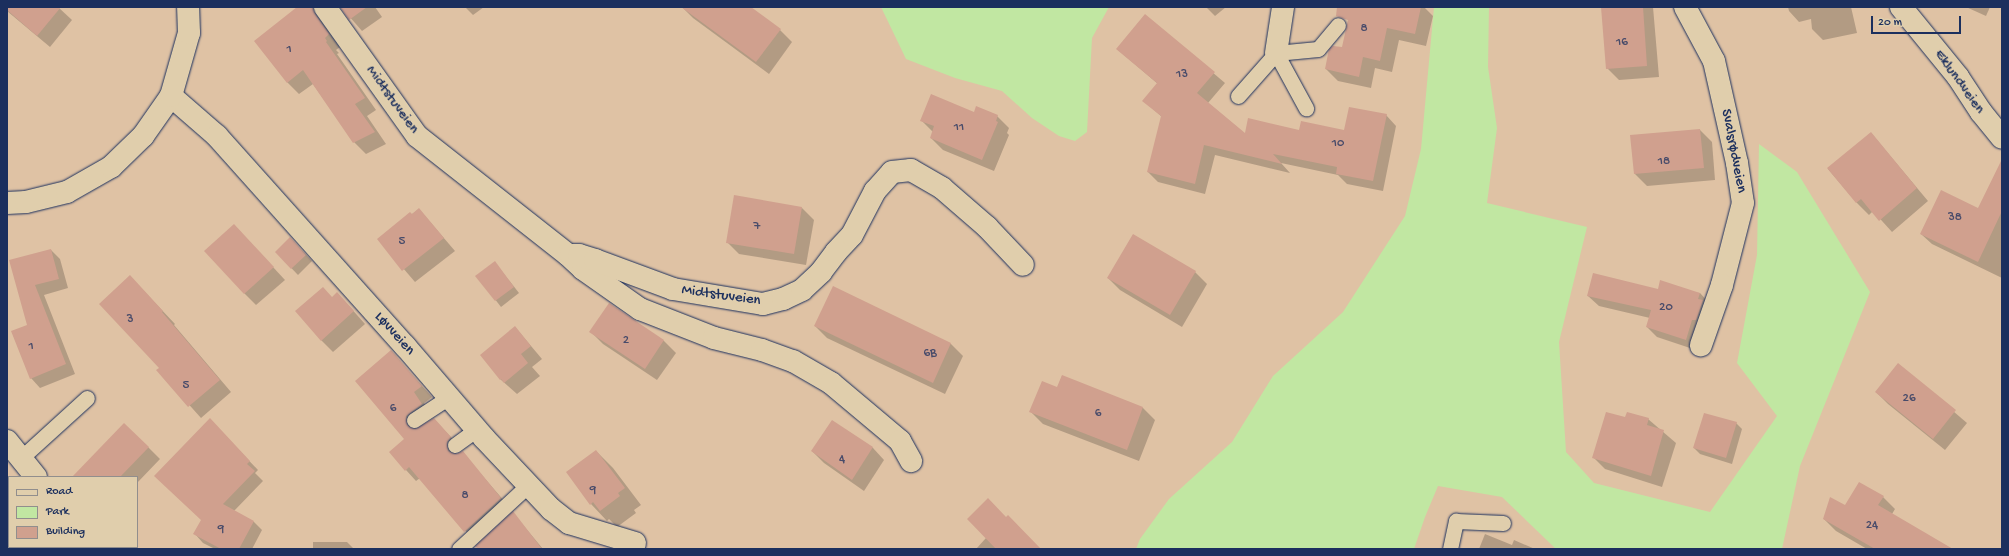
<!DOCTYPE html>
<html>
<head>
<meta charset="utf-8">
<style>
  body { margin:0 }
  #map { position:relative; width:2009px; height:556px; overflow:hidden; background:#dfc2a4; font-family:"Gochi Hand",sans-serif }
  div>[style] { position:absolute }
  [style*='--x'] { left:calc(var(--x)*1px); top:calc(var(--y)*1px); width:calc(var(--w)*1px); rotate:calc(var(--a)*1deg) }
  .green>* { inset:0; background:#c1e7a2 }
  .shadow>* { inset:0; background:#0003 }
  .building>* { inset:0; background:#d0a08e }
  .roads { filter:drop-shadow(0 0 1px #1b2f5e) drop-shadow(0 0 1px #1b2f5e) }
  .lane>* { height:15px; margin:-7.5px; padding:0 7.5px; transform-origin:7.5px; border-radius:7.5px; background:#e0ceac }
  .street>* { height:22px; margin:-11px; padding:0 11px; transform-origin:11px; border-radius:11px; background:#e0ceac }
  .secondary>* { height:22px; margin:-11px; padding:0 11px; transform-origin:11px; border-radius:11px; background:#e0ceac }
  span { translate:-50% -50%; white-space:nowrap; text-align:center; line-height:1.15; -webkit-text-stroke:4px #e0ceac; paint-order:stroke }
  .number-label { font-size:13px; color:#484b6a }
  .number-label span { -webkit-text-stroke-width:0 }
  .street-label { font-size:15px; color:#1b2f5e }
  .frame { position:absolute; inset:0; border:8px solid #1b2f5e; pointer-events:none }
  .legend { position:absolute; left:8px; top:476px; width:130px; height:72px; box-sizing:border-box; background:#e0ceac; border:1px solid #918e8d; margin:0; padding:5px 7px; list-style:none; font-size:12px; color:#1b2f5e }
  .legend li { display:flex; align-items:center; gap:8px; height:20px }
  .legend b { width:20px; border:1px solid #918e8d }
  .scale { position:absolute; left:1871px; top:16px; width:90px; height:18px; box-sizing:border-box; border:2px solid #1b2f5e; border-top:0; padding-left:5px; font-size:12px; line-height:14px; white-space:nowrap; color:#1b2f5e; -webkit-text-stroke:3px #e0ceac; paint-order:stroke }
</style>
</head>
<body>
<div id="map">
  <div class="green">
    <div style="clip-path:polygon(881px 7px,1109px 7px,1092px 38px,1087px 132px,1075px 141px,1059px 136px,1032px 118px,1002px 91px,955px 78px,906px 59px)"></div>
    <div style="clip-path:polygon(1434px 7px,1489px 7px,1488px 67px,1497px 128px,1487px 203px,1587px 227px,1559px 342px,1566px 452px,1594px 483px,1710px 512px,1777px 416px,1737px 363px,1757px 255px,1759px 144px,1797px 172px,1870px 292px,1800px 466px,1782px 549px,1556px 549px,1502px 497px,1438px 486px,1425px 517px,1414px 549px,1136px 549px,1140px 539px,1169px 499px,1232px 442px,1273px 376px,1343px 312px,1405px 216px,1421px 149px)"></div>
  </div>
  <div class="shadow">
    <div style="clip-path:polygon(7px 7px,58px 7px,72px 20px,50px 47px,7px 11px)"></div>
    <div style="clip-path:polygon(298px 7px,334px 7px,340px 47px,336px 50px,339px 53px,337px 54px,376px 110px,367px 116px,386px 144px,366px 154px,354px 142px,313px 84px,299px 94px,287px 82px)"></div>
    <div style="clip-path:polygon(341px 7px,375px 7px,382px 17px,362px 31px)"></div>
    <div style="clip-path:polygon(465px 7px,484px 7px,473px 15px)"></div>
    <div style="clip-path:polygon(682px 7px,749px 7px,780px 30px,792px 42px,769px 74px,693px 18px)"></div>
    <div style="clip-path:polygon(1206px 7px,1226px 7px,1215px 16px)"></div>
    <div style="clip-path:polygon(1352px 7px,1424px 7px,1433px 16px,1426px 46px,1399px 40px,1392px 72px,1375px 68px,1371px 88px,1338px 81px,1326px 69px,1343px 48px)"></div>
    <div style="clip-path:polygon(1602px 7px,1653px 7px,1659px 77px,1619px 80px,1607px 68px)"></div>
    <div style="clip-path:polygon(1788px 7px,1851px 7px,1857px 33px,1823px 40px,1812px 29px,1811px 19px,1799px 22px,1789px 11px)"></div>
    <div style="clip-path:polygon(1966px 7px,1990px 7px,1986px 16px)"></div>
    <div style="clip-path:polygon(1145px 15px,1225px 83px,1208px 103px,1245px 134px,1345px 131px,1386px 115px,1396px 126px,1383px 191px,1347px 184px,1338px 175px,1281px 163px,1290px 173px,1215px 155px,1205px 194px,1158px 182px,1148px 172px,1162px 117px,1144px 101px,1158px 84px,1117px 49px)"></div>
    <div style="clip-path:polygon(974px 113px,997px 116px,1009px 128px,1007px 133px,1009px 135px,994px 171px,943px 150px,931px 138px,933px 132px,921px 120px)"></div>
    <div style="clip-path:polygon(1700px 130px,1712px 142px,1715px 180px,1647px 186px,1635px 174px,1631px 136px)"></div>
    <div style="clip-path:polygon(1871px 133px,1928px 201px,1892px 232px,1873px 211px,1869px 215px,1857px 203px,1828px 169px)"></div>
    <div style="clip-path:polygon(2002px 171px,2002px 278px,1932px 244px,1921px 234px,1978px 209px)"></div>
    <div style="clip-path:polygon(802px 208px,814px 220px,806px 265px,739px 254px,727px 242px)"></div>
    <div style="clip-path:polygon(419px 209px,455px 251px,415px 282px,378px 239px)"></div>
    <div style="clip-path:polygon(234px 225px,285px 280px,256px 305px,244px 293px)"></div>
    <div style="clip-path:polygon(1133px 235px,1195px 272px,1207px 284px,1182px 327px,1120px 290px,1108px 278px)"></div>
    <div style="clip-path:polygon(290px 238px,312px 261px,298px 275px,276px 252px)"></div>
    <div style="clip-path:polygon(51px 250px,60px 259px,68px 288px,44px 295px,75px 374px,40px 388px,31px 378px,28px 325px,10px 261px)"></div>
    <div style="clip-path:polygon(500px 269px,519px 293px,501px 307px,477px 276px)"></div>
    <div style="clip-path:polygon(141px 288px,175px 324px,174px 325px,231px 392px,201px 418px,158px 370px,161px 368px)"></div>
    <div style="clip-path:polygon(833px 288px,951px 344px,963px 356px,945px 394px,827px 338px,815px 326px)"></div>
    <div style="clip-path:polygon(1658px 290px,1700px 293px,1710px 304px,1696px 350px,1657px 337px,1647px 327px,1650px 318px,1599px 306px,1588px 296px)"></div>
    <div style="clip-path:polygon(333px 298px,349px 306px,365px 324px,333px 352px,321px 340px)"></div>
    <div style="clip-path:polygon(609px 305px,664px 341px,676px 353px,657px 380px,603px 344px,591px 332px)"></div>
    <div style="clip-path:polygon(515px 327px,542px 359px,532px 367px,540px 376px,517px 394px,500px 379px)"></div>
    <div style="clip-path:polygon(391px 352px,432px 397px,424px 403px,432px 415px,416px 426px,417px 429px,434px 419px,461px 448px,454px 456px,462px 452px,511px 509px,475px 542px,420px 478px,416px 481px,406px 470px,405px 440px)"></div>
    <div style="clip-path:polygon(1898px 364px,1967px 423px,1945px 450px,1888px 404px,1876px 392px)"></div>
    <div style="clip-path:polygon(1062px 376px,1143px 408px,1155px 420px,1139px 461px,1043px 424px,1031px 412px,1057px 389px)"></div>
    <div style="clip-path:polygon(1626px 418px,1648px 419px,1676px 443px,1662px 487px,1605px 469px,1593px 457px)"></div>
    <div style="clip-path:polygon(832px 421px,873px 448px,884px 460px,864px 491px,824px 463px,812px 451px)"></div>
    <div style="clip-path:polygon(1736px 423px,1742px 429px,1732px 464px,1700px 454px,1694px 448px)"></div>
    <div style="clip-path:polygon(218px 428px,258px 470px,255px 473px,263px 481px,234px 511px,254px 522px,262px 530px,252px 549px,215px 549px,203px 543px,195px 534px,202px 520px)"></div>
    <div style="clip-path:polygon(148px 447px,160px 459px,137px 483px,137px 477px,89px 477px)"></div>
    <div style="clip-path:polygon(596px 451px,613px 468px,641px 505px,634px 510px,636px 513px,617px 527px,609px 519px,607px 521px,591px 504px)"></div>
    <div style="clip-path:polygon(1883px 497px,1895px 509px,1892px 514px,1945px 549px,1867px 549px,1836px 531px,1824px 519px,1846px 506px)"></div>
    <div style="clip-path:polygon(513px 513px,543px 549px,479px 549px)"></div>
    <div style="clip-path:polygon(1485px 534px,1512px 545px,1514px 540px,1535px 549px,1479px 549px)"></div>
    <div style="clip-path:polygon(986px 538px,1040px 549px,976px 549px)"></div>
    <div style="clip-path:polygon(313px 542px,347px 542px,354px 549px,313px 549px)"></div>
  </div>
  <div class="building">
    <div style="clip-path:polygon(7px 7px,61px 7px,37px 36px,7px 10px)"></div>
    <div style="clip-path:polygon(297px 7px,313px 7px,315px 14px,329px 34px,325px 38px,327px 41px,326px 42px,365px 98px,355px 104px,375px 132px,353px 143px,303px 70px,287px 83px,254px 41px)"></div>
    <div style="clip-path:polygon(340px 7px,367px 7px,349px 20px)"></div>
    <div style="clip-path:polygon(681px 7px,751px 7px,781px 29px,756px 62px)"></div>
    <div style="clip-path:polygon(1337px 7px,1421px 7px,1415px 34px,1387px 28px,1380px 61px,1363px 57px,1359px 77px,1325px 69px,1329px 49px,1333px 46px,1342px 47px,1348px 20px,1336px 16px)"></div>
    <div style="clip-path:polygon(1601px 7px,1643px 7px,1647px 66px,1606px 69px)"></div>
    <div style="clip-path:polygon(1145px 14px,1215px 72px,1197px 93px,1245px 133px,1248px 118px,1299px 130px,1301px 121px,1344px 130px,1349px 107px,1387px 114px,1373px 181px,1336px 174px,1337px 167px,1273px 154px,1282px 164px,1204px 145px,1195px 184px,1147px 172px,1161px 116px,1142px 101px,1157px 83px,1116px 49px)"></div>
    <div style="clip-path:polygon(931px 94px,974px 112px,976px 106px,998px 115px,996px 121px,998px 122px,982px 160px,930px 138px,934px 126px,920px 121px)"></div>
    <div style="clip-path:polygon(1700px 129px,1704px 168px,1634px 174px,1630px 135px)"></div>
    <div style="clip-path:polygon(1871px 132px,1917px 188px,1879px 221px,1861px 199px,1856px 203px,1827px 168px)"></div>
    <div style="clip-path:polygon(2002px 159px,2002px 211px,1978px 262px,1920px 234px,1941px 190px,1978px 208px)"></div>
    <div style="clip-path:polygon(734px 195px,802px 207px,794px 254px,726px 243px)"></div>
    <div style="clip-path:polygon(419px 208px,444px 238px,402px 271px,377px 239px,410px 212px,412px 214px)"></div>
    <div style="clip-path:polygon(234px 224px,274px 267px,244px 294px,204px 251px)"></div>
    <div style="clip-path:polygon(1133px 234px,1196px 271px,1170px 315px,1107px 278px)"></div>
    <div style="clip-path:polygon(290px 237px,306px 255px,291px 269px,275px 252px)"></div>
    <div style="clip-path:polygon(51px 249px,59px 279px,35px 285px,66px 364px,30px 379px,11px 331px,27px 325px,9px 260px)"></div>
    <div style="clip-path:polygon(495px 261px,514px 287px,495px 301px,475px 276px)"></div>
    <div style="clip-path:polygon(1593px 273px,1658px 289px,1660px 280px,1700px 293px,1698px 299px,1703px 300px,1696px 320px,1692px 320px,1686px 340px,1646px 327px,1651px 310px,1587px 296px)"></div>
    <div style="clip-path:polygon(130px 275px,163px 311px,162px 312px,220px 380px,188px 407px,156px 370px,159px 368px,99px 304px)"></div>
    <div style="clip-path:polygon(833px 286px,951px 343px,933px 383px,814px 326px)"></div>
    <div style="clip-path:polygon(323px 287px,332px 297px,337px 292px,354px 311px,321px 341px,295px 311px)"></div>
    <div style="clip-path:polygon(609px 303px,664px 340px,645px 369px,589px 332px)"></div>
    <div style="clip-path:polygon(515px 326px,531px 346px,521px 354px,528px 363px,504px 383px,501px 379px,500px 380px,480px 355px)"></div>
    <div style="clip-path:polygon(391px 350px,422px 386px,414px 392px,422px 404px,406px 416px,407px 425px,415px 429px,434px 418px,451px 437px,447px 442px,448px 451px,456px 454px,463px 451px,501px 498px,464px 532px,409px 467px,405px 471px,389px 452px,404px 439px,355px 381px)"></div>
    <div style="clip-path:polygon(1898px 363px,1956px 410px,1933px 439px,1875px 392px)"></div>
    <div style="clip-path:polygon(1062px 375px,1143px 407px,1127px 450px,1029px 412px,1042px 381px,1057px 387px)"></div>
    <div style="clip-path:polygon(1606px 412px,1625px 417px,1627px 412px,1649px 418px,1647px 425px,1664px 430px,1651px 476px,1592px 458px)"></div>
    <div style="clip-path:polygon(1704px 413px,1737px 422px,1726px 458px,1693px 448px)"></div>
    <div style="clip-path:polygon(210px 418px,250px 461px,247px 464px,255px 471px,223px 504px,254px 521px,239px 549px,221px 549px,193px 534px,201px 520px,154px 476px)"></div>
    <div style="clip-path:polygon(832px 420px,873px 447px,852px 480px,811px 451px)"></div>
    <div style="clip-path:polygon(124px 423px,149px 447px,120px 477px,72px 477px)"></div>
    <div style="clip-path:polygon(596px 450px,625px 488px,618px 493px,620px 496px,600px 511px,593px 502px,590px 505px,566px 472px)"></div>
    <div style="clip-path:polygon(1859px 482px,1884px 496px,1878px 505px,1953px 549px,1875px 549px,1823px 519px,1830px 497px,1845px 505px)"></div>
    <div style="clip-path:polygon(988px 498px,1006px 517px,1008px 515px,1041px 549px,996px 549px,967px 519px)"></div>
    <div style="clip-path:polygon(513px 511px,542px 549px,478px 549px,475px 546px)"></div>
  </div>
  <div class="roads">
    <div class="lane">
      <div style="--x:1276;--y:53;--w:63;--a:61.4"></div>
      <div style="--x:1238;--y:96;--w:57;--a:-48.5"></div>
      <div style="--x:1276;--y:53;--w:42;--a:-5.4"></div>
      <div style="--x:1318;--y:49;--w:31;--a:-50"></div>
      <div style="--x:414;--y:420;--w:42;--a:-33.3"></div>
      <div style="--x:455;--y:445;--w:27;--a:-36"></div>
      <div style="--x:21;--y:458;--w:89;--a:-42.3"></div>
      <div style="--x:459;--y:549;--w:94;--a:-42.8"></div>
      <div style="--x:1450;--y:549;--w:29;--a:-78"></div>
      <div style="--x:1456;--y:521;--w:47;--a:2.4"></div>
    </div>
    <div class="street">
      <div style="--x:325;--y:7;--w:158;--a:54.5"></div>
      <div style="--x:417;--y:136;--w:192;--a:38.2"></div>
      <div style="--x:568;--y:255;--w:21;--a:43"></div>
      <div style="--x:583;--y:269;--w:70;--a:35.1"></div>
      <div style="--x:640;--y:309;--w:79;--a:21.4"></div>
      <div style="--x:714;--y:338;--w:49;--a:14"></div>
      <div style="--x:762;--y:350;--w:33;--a:20"></div>
      <div style="--x:793;--y:361;--w:44;--a:30.1"></div>
      <div style="--x:831;--y:383;--w:90;--a:40"></div>
      <div style="--x:900;--y:441;--w:23;--a:61"></div>
      <div style="--x:1685;--y:7;--w:61;--a:61.8"></div>
      <div style="--x:1714;--y:61;--w:105;--a:77.3"></div>
      <div style="--x:1737;--y:163;--w:40;--a:81.5"></div>
      <div style="--x:1743;--y:203;--w:85;--a:104.4"></div>
      <div style="--x:1722;--y:285;--w:64;--a:109.3"></div>
      <div style="--x:1901;--y:7;--w:90;--a:50.8"></div>
      <div style="--x:1958;--y:77;--w:42;--a:56.7"></div>
      <div style="--x:1981;--y:112;--w:33;--a:51"></div>
      <div style="--x:1276;--y:53;--w:47;--a:-81.3"></div>
      <div style="--x:171;--y:96;--w:61;--a:41"></div>
      <div style="--x:217;--y:136;--w:282;--a:48.2"></div>
      <div style="--x:405;--y:346;--w:121;--a:49.3"></div>
      <div style="--x:484;--y:438;--w:98;--a:46.7"></div>
      <div style="--x:551;--y:509;--w:23;--a:38"></div>
      <div style="--x:569;--y:523;--w:69;--a:16.9"></div>
      <div style="--x:571;--y:255;--w:8;--a:0"></div>
      <div style="--x:579;--y:255;--w:17;--a:17"></div>
      <div style="--x:595;--y:260;--w:83;--a:20.4"></div>
      <div style="--x:673;--y:289;--w:91;--a:9.5"></div>
      <div style="--x:763;--y:304;--w:21;--a:-14"></div>
      <div style="--x:783;--y:299;--w:21;--a:-25"></div>
      <div style="--x:802;--y:290;--w:26;--a:-43"></div>
      <div style="--x:821;--y:272;--w:25;--a:-53"></div>
      <div style="--x:836;--y:252;--w:23;--a:-47"></div>
      <div style="--x:852;--y:235;--w:50;--a:-62.4"></div>
      <div style="--x:875;--y:191;--w:25;--a:-48"></div>
      <div style="--x:892;--y:172;--w:19;--a:-6"></div>
      <div style="--x:911;--y:170;--w:36;--a:30"></div>
      <div style="--x:942;--y:188;--w:60;--a:40.9"></div>
      <div style="--x:987;--y:227;--w:52;--a:46.5"></div>
      <div style="--x:7;--y:441;--w:46;--a:51.1"></div>
      <div style="--x:114;--y:547;--w:4;--a:34"></div>
    </div>
    <div class="secondary">
      <div style="--x:7;--y:203;--w:19;--a:-3"></div>
      <div style="--x:26;--y:202;--w:42;--a:-13.7"></div>
      <div style="--x:67;--y:192;--w:51;--a:-29.6"></div>
      <div style="--x:111;--y:167;--w:45;--a:-44.1"></div>
      <div style="--x:143;--y:136;--w:49;--a:-55"></div>
      <div style="--x:171;--y:96;--w:66;--a:-74.1"></div>
      <div style="--x:189;--y:33;--w:26;--a:-92"></div>
    </div>
  </div>
  <div class="number-label">
    <span style="left:1364px;top:29px">8</span>
    <span style="left:1622px;top:43px">16</span>
    <span style="left:289px;top:50px">1</span>
    <span style="left:1182px;top:75px">13</span>
    <span style="left:959px;top:128px">11</span>
    <span style="left:1338px;top:144px">10</span>
    <span style="left:1664px;top:162px">18</span>
    <span style="left:1955px;top:218px">38</span>
    <span style="left:757px;top:227px">7</span>
    <span style="left:402px;top:242px">5</span>
    <span style="left:1666px;top:308px">20</span>
    <span style="left:130px;top:320px">3</span>
    <span style="left:626px;top:341px">2</span>
    <span style="left:31px;top:347px">1</span>
    <span style="left:930px;top:354px">6B</span>
    <span style="left:186px;top:386px">5</span>
    <span style="left:1909px;top:399px">26</span>
    <span style="left:393px;top:409px">6</span>
    <span style="left:1098px;top:414px">6</span>
    <span style="left:842px;top:460px">4</span>
    <span style="left:593px;top:491px">9</span>
    <span style="left:465px;top:496px">8</span>
    <span style="left:1872px;top:526px">24</span>
    <span style="left:221px;top:530px">9</span>
  </div>
  <div class="street-label">
    <span style="left:1959px;top:82px;rotate:54deg">Eklundveien</span>
    <span style="left:392px;top:100px;rotate:54deg">Midtstuveien</span>
    <span style="left:1733px;top:151px;rotate:79deg">Svalsrødveien</span>
    <span style="left:721px;top:296px;rotate:8deg">Midtstuveien</span>
    <span style="left:394px;top:334px;rotate:48deg">Løvveien</span>
  </div>
  <div class="frame"></div>
  <ul class="legend">
  <li><b style="height:5px;background:#e0ceac"></b>Road</li>
  <li><b style="height:11px;background:#c1e7a2"></b>Park</li>
  <li><b style="height:11px;background:#d0a08e"></b>Building</li>
  </ul>
  <div class="scale">20 m</div>
</div>
</body>
</html>
